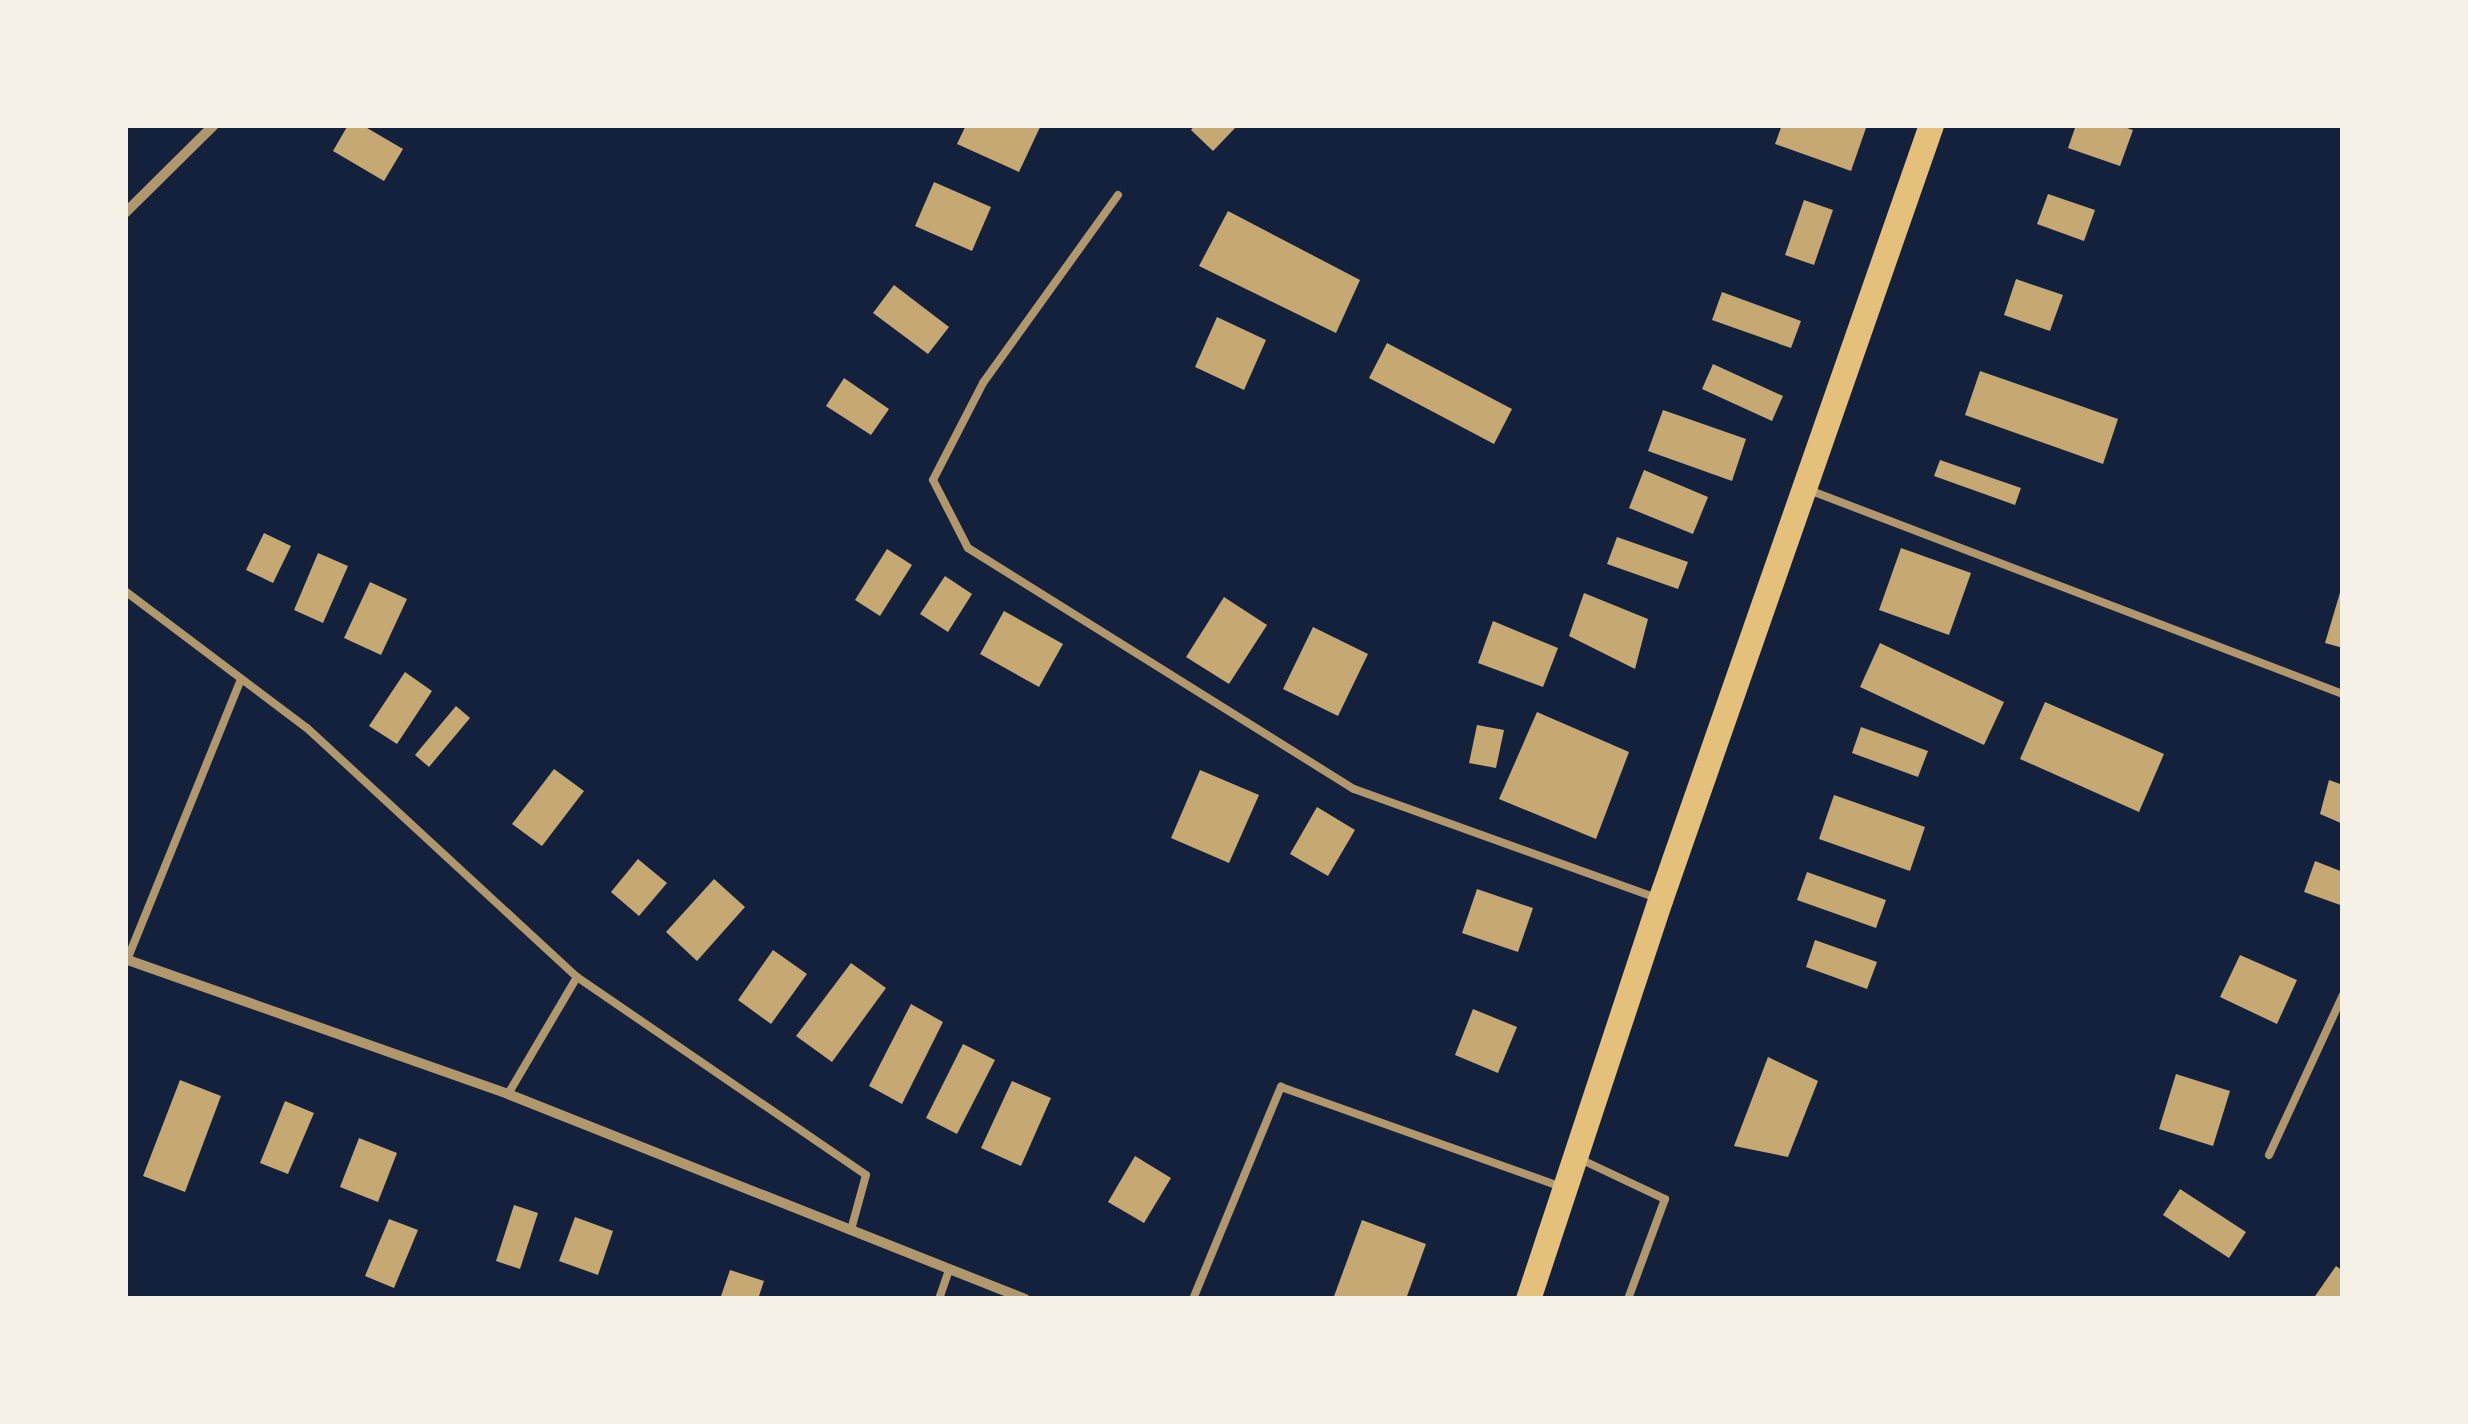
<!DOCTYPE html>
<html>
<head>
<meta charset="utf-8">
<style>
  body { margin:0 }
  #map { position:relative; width:2468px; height:1424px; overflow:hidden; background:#14213d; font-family:"Roboto Serif",serif }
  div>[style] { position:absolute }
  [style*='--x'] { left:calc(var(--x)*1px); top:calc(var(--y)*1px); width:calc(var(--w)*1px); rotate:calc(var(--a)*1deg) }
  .building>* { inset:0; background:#c6a872 }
  .service>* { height:8px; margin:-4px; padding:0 4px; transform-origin:4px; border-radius:4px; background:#b1986c }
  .minor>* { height:10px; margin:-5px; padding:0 5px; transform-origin:5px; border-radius:5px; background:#b1986c }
  .primary>* { height:25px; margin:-12.5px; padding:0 12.5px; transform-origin:12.5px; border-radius:12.5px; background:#e5c07b }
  span { translate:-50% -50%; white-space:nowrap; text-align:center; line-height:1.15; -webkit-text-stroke:10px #f6f1e7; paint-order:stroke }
  .frame { position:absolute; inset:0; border:128px solid #f6f1e7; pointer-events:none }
</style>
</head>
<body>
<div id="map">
  <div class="building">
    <div style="clip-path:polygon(348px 125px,362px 125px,403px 149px,384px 181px,333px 151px)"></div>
    <div style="clip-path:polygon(966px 125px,1041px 125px,1019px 172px,957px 144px)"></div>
    <div style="clip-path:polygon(1195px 125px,1238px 125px,1213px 151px,1191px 130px)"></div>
    <div style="clip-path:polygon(1782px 125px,1867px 125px,1851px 171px,1775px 144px)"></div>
    <div style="clip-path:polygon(2076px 125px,2118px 125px,2133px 130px,2120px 166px,2068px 148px)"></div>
    <div style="clip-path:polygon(934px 182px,991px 207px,972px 251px,915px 226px)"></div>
    <div style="clip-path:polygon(2048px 194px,2095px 210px,2084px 241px,2037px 224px)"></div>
    <div style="clip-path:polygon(1804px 200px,1833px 210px,1814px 265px,1785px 255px)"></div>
    <div style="clip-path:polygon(1228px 211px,1360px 280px,1336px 333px,1199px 266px)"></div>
    <div style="clip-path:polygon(2016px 279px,2063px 295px,2050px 331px,2004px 315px)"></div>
    <div style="clip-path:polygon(894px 285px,949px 327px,928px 354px,873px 313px)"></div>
    <div style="clip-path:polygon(1722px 292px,1801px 321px,1791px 348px,1712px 320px)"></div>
    <div style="clip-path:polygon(1217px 317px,1266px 340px,1244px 390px,1195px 367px)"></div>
    <div style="clip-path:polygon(1387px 343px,1512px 409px,1494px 444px,1369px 378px)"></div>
    <div style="clip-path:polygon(1713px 364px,1783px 396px,1772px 421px,1702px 389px)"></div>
    <div style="clip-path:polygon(1980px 371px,2118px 419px,2103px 464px,1965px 415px)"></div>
    <div style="clip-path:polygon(844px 378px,889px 409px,871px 435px,826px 406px)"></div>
    <div style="clip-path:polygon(1663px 410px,1746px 439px,1732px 481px,1648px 451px)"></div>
    <div style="clip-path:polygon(1940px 460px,2021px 488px,2015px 505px,1934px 476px)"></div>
    <div style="clip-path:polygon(1644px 470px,1708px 497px,1693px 534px,1629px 508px)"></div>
    <div style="clip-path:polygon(264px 533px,291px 546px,273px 583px,246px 570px)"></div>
    <div style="clip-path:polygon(1617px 537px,1688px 562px,1678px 589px,1607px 564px)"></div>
    <div style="clip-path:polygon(1901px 548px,1971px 573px,1949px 635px,1879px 610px)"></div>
    <div style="clip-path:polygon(887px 549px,912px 565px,880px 616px,855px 600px)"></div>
    <div style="clip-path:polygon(318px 553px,348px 566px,323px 623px,294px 610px)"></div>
    <div style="clip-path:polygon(945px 576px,972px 594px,948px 632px,920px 614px)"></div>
    <div style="clip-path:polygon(370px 582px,407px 599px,381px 655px,344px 638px)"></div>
    <div style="clip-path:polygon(2342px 586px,2343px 586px,2343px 648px,2325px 643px)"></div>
    <div style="clip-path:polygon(1584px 593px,1648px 619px,1635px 669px,1569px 636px)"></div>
    <div style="clip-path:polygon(1224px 597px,1267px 625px,1229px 684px,1186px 657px)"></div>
    <div style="clip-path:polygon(1004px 611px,1063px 644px,1039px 687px,980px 654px)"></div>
    <div style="clip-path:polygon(1493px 621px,1558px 648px,1543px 687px,1478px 663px)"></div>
    <div style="clip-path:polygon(1313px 627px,1368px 654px,1338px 716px,1283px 689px)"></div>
    <div style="clip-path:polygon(1880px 643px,2004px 702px,1984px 745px,1860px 687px)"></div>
    <div style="clip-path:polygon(405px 672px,432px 691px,397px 744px,369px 726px)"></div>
    <div style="clip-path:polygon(2045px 702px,2164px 754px,2139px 812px,2020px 759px)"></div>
    <div style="clip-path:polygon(456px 706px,470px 718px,429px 767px,415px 755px)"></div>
    <div style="clip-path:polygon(1537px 712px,1629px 752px,1596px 839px,1499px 799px)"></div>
    <div style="clip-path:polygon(1477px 725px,1504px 730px,1496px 768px,1469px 763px)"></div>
    <div style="clip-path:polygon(1861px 727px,1928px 751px,1918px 777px,1852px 753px)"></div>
    <div style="clip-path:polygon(554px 769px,584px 791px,542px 846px,512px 824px)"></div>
    <div style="clip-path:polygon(1200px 770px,1259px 795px,1229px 863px,1171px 838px)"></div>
    <div style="clip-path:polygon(2329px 780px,2343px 785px,2343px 824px,2320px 814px)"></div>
    <div style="clip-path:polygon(1834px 795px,1925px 827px,1910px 871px,1819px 839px)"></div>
    <div style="clip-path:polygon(1317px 807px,1355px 830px,1328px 876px,1290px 854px)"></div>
    <div style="clip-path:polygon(638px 859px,667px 883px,639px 916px,611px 892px)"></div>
    <div style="clip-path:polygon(2315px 861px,2343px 872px,2343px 906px,2304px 892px)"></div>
    <div style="clip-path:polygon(1807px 872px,1886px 900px,1876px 928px,1797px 900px)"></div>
    <div style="clip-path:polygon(714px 879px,745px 907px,697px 961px,666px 932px)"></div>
    <div style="clip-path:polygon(1477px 889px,1533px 908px,1518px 952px,1462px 933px)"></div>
    <div style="clip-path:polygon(1815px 940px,1877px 962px,1867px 989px,1806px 967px)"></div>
    <div style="clip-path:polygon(773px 950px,807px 974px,771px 1024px,738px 1000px)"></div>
    <div style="clip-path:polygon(2240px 955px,2297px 980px,2277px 1024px,2220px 997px)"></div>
    <div style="clip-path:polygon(851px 963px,886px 988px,832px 1062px,796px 1036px)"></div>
    <div style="clip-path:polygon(911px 1004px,943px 1022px,902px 1104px,869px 1086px)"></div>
    <div style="clip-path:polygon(1473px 1009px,1517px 1027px,1498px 1073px,1455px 1055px)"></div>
    <div style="clip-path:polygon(963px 1044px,995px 1060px,957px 1134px,926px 1118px)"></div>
    <div style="clip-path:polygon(1768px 1057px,1818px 1081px,1788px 1157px,1734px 1146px)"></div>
    <div style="clip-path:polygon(2176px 1074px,2230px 1091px,2213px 1146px,2159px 1129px)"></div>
    <div style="clip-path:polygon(180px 1080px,221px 1096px,185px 1192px,143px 1176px)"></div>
    <div style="clip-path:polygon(1012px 1081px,1051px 1098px,1021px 1166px,981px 1148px)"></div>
    <div style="clip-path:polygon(285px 1101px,314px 1113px,288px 1174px,260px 1163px)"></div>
    <div style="clip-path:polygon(359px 1138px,397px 1153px,378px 1202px,340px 1187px)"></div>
    <div style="clip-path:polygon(1135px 1156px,1171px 1178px,1144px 1223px,1108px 1202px)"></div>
    <div style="clip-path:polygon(2180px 1189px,2246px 1232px,2229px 1258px,2163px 1215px)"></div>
    <div style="clip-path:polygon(514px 1205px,538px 1213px,520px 1269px,496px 1261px)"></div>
    <div style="clip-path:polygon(575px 1217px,613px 1231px,598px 1275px,559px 1261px)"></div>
    <div style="clip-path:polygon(389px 1219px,418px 1230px,394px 1288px,365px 1276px)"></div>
    <div style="clip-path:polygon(1362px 1220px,1426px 1244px,1406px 1299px,1333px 1299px)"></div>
    <div style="clip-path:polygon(2336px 1266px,2343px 1271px,2343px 1299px,2313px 1299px)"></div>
    <div style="clip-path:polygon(730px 1270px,764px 1281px,758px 1299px,720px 1299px)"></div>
  </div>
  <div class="service">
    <div style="--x:1118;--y:195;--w:231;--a:125.7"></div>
    <div style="--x:983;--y:383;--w:109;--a:117.3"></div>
    <div style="--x:933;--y:480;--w:76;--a:62.8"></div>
    <div style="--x:968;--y:548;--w:455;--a:32"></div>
    <div style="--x:1354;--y:789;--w:321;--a:19.8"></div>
    <div style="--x:1809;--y:490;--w:572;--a:20.91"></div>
    <div style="--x:125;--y:591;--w:228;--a:37"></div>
    <div style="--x:307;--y:728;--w:367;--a:42.7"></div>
    <div style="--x:577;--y:977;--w:136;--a:120.5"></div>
    <div style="--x:127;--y:960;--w:303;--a:-67.9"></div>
    <div style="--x:577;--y:977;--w:350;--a:34.4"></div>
    <div style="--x:866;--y:1175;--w:57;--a:105.3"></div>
    <div style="--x:2269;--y:1155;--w:176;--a:-65.2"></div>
    <div style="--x:1580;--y:1159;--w:94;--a:25.2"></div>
    <div style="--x:1665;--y:1199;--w:107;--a:110.3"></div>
    <div style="--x:939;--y:1299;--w:31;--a:-71"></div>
    <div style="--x:1193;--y:1299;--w:230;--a:-67.5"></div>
    <div style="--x:1281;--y:1087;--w:298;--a:19.6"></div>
  </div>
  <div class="minor">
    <div style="--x:125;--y:213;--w:125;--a:-44.7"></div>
    <div style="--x:125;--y:959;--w:406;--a:19.4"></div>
    <div style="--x:508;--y:1094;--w:556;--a:21.63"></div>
  </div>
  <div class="primary">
    <div style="--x:1528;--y:1299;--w:420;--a:-71.7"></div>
    <div style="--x:1660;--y:900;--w:821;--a:-70.73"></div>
  </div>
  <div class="frame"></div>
</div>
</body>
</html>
